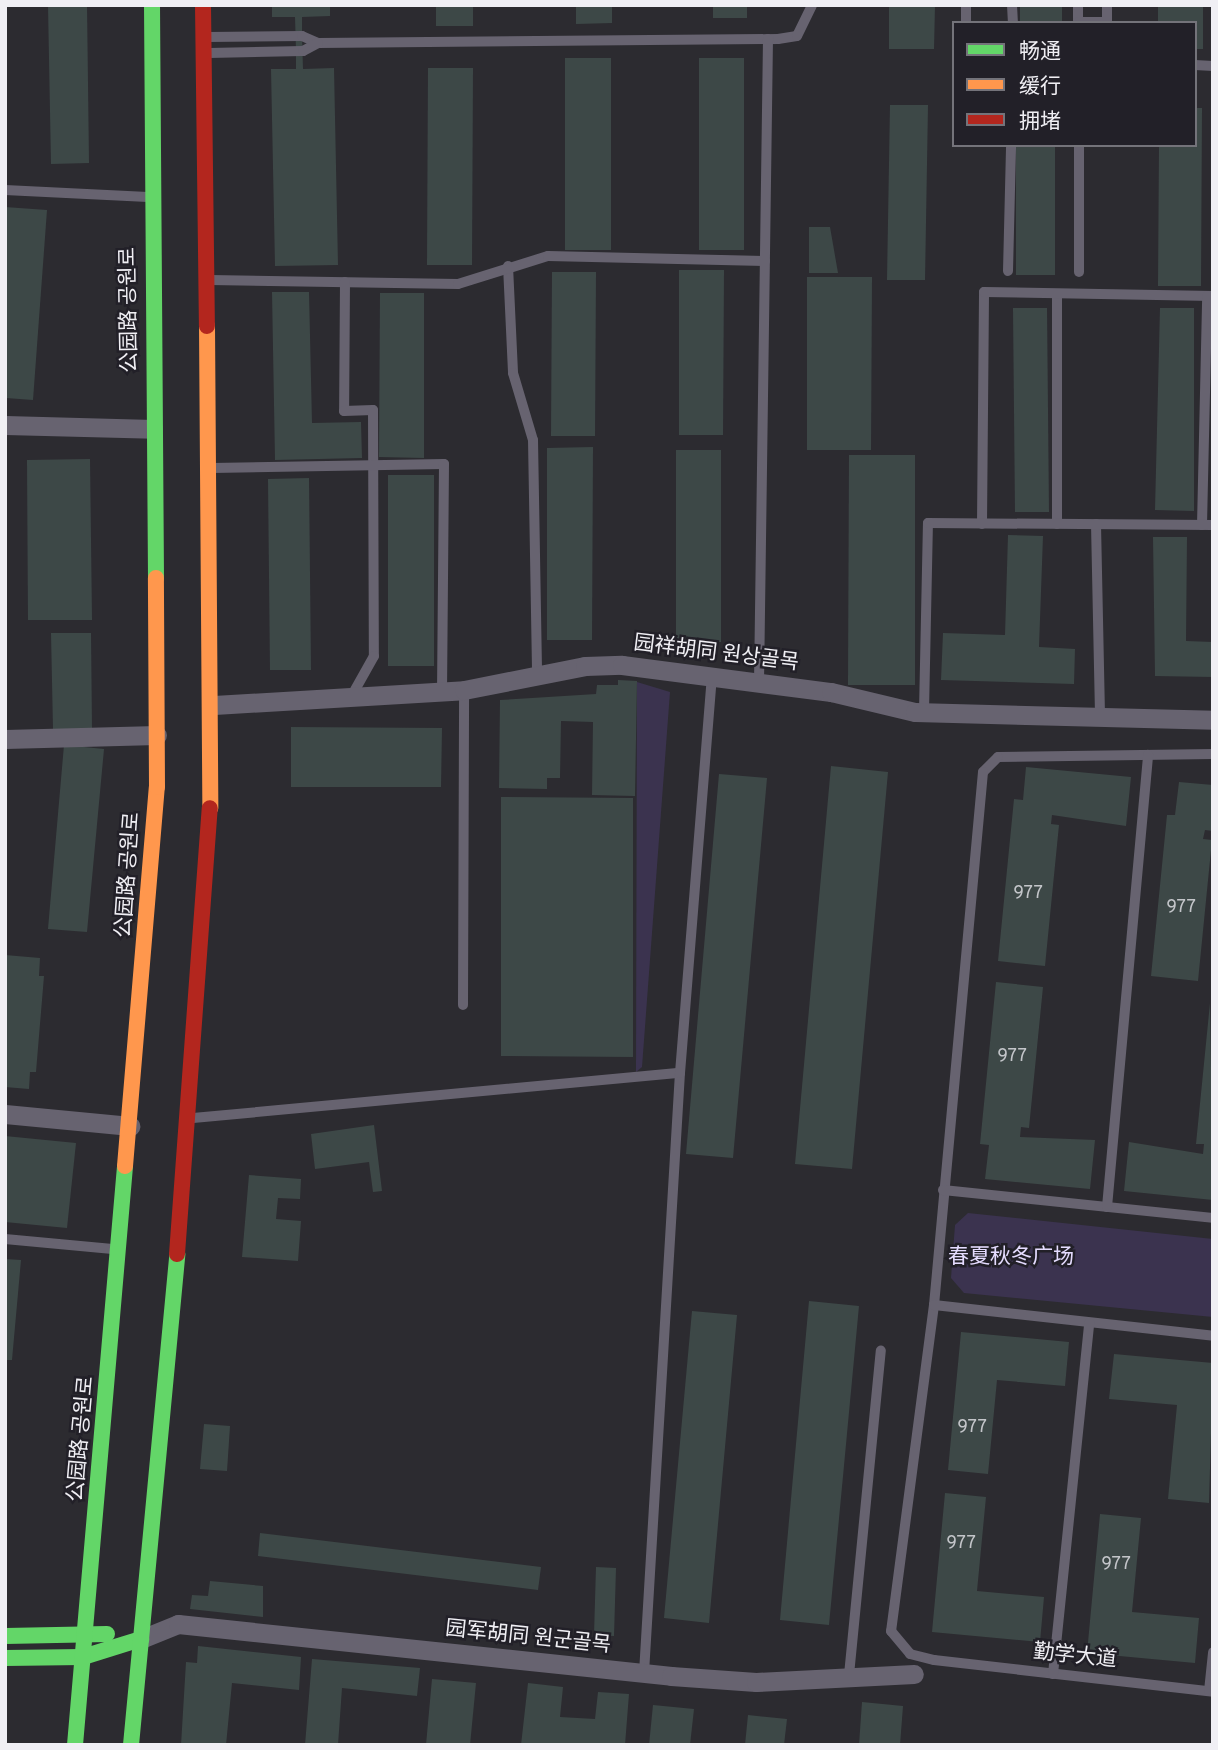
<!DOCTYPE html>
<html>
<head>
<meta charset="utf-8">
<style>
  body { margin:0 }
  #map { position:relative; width:1218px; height:1750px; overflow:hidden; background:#2c2b30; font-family:Overpass,"Noto Sans SC","Noto Sans KR",sans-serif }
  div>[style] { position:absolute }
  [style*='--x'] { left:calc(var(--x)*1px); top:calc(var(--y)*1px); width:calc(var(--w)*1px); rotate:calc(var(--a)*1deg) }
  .green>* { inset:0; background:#3b334f }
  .building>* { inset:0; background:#3d4847 }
  .lane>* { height:10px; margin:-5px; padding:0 5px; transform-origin:5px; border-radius:5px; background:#676370 }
  .street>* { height:19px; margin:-9.5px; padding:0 9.5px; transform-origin:9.5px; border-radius:9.5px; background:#676370 }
  .fast>* { height:16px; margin:-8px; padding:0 8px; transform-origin:8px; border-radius:8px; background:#63d668 }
  .slow>* { height:16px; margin:-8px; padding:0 8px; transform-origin:8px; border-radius:8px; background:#ff974d }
  .jam>* { height:16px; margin:-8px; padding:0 8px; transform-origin:8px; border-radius:8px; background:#b3261e }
  span { translate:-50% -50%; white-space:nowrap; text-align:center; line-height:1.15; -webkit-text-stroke:5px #222028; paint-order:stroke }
  .number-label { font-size:18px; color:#c3c5c9 }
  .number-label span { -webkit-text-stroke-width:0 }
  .street-label { font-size:21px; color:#f0eff4 }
  .park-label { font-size:21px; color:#e5dcff }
  .frame { position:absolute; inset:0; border:7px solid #f0eff4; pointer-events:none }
  .legend { position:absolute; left:952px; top:21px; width:245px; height:126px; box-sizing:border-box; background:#222028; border:2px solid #74737a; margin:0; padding:9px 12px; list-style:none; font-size:21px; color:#f0eff4 }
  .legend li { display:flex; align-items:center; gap:14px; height:35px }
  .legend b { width:35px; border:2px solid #74737a }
</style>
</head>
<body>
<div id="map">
  <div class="green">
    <div style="clip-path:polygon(637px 682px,670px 692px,642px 1067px,636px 1072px)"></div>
    <div style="clip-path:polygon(968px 1213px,1213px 1239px,1213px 1317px,964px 1293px,951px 1278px,955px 1225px)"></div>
  </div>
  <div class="building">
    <div style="clip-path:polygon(48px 5px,87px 5px,89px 163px,51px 164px)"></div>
    <div style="clip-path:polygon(272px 5px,330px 5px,330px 16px,302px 17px,302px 36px,303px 69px,334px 68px,338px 265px,275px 266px,271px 69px,296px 69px,296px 51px,295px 17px,272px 17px)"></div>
    <div style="clip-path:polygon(436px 5px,473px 5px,473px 26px,436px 26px)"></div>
    <div style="clip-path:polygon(576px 5px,612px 5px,612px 23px,576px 24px)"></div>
    <div style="clip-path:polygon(713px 5px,747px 5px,747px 18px,713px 18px)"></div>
    <div style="clip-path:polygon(889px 5px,935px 5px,934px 49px,889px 49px)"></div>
    <div style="clip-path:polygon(1020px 5px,1062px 5px,1062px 23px,1020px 23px)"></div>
    <div style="clip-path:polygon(1158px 5px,1203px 5px,1203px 49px,1195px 49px,1195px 23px,1158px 23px)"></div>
    <div style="clip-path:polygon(565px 58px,611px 58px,611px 250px,565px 250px)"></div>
    <div style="clip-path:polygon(699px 58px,744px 58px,744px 250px,699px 250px)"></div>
    <div style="clip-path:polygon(428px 68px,473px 68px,472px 265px,427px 265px)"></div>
    <div style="clip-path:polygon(890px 105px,928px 105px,925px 280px,887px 280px)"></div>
    <div style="clip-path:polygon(1195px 108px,1202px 108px,1201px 286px,1158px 286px,1159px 145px,1195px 145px)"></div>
    <div style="clip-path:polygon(1016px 145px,1055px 145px,1055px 275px,1016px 275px)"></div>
    <div style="clip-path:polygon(5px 207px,47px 210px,33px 400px,6px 398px)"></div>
    <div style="clip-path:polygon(809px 227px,830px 227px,838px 273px,809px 273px)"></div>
    <div style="clip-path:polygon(679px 270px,724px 270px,723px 435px,679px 435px)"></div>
    <div style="clip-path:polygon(552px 272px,596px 272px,595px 436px,551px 436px)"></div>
    <div style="clip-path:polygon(807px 277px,872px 277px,871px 450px,807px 450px)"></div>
    <div style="clip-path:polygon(272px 292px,309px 292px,312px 423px,361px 422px,362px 458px,275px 460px)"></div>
    <div style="clip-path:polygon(380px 293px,424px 293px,424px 458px,379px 457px)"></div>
    <div style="clip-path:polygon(1013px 308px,1047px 308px,1049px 512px,1015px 512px)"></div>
    <div style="clip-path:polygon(1160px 308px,1194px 308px,1194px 511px,1155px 510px)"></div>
    <div style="clip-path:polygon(593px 447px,592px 640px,547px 640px,547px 448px)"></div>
    <div style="clip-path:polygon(676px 450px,721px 450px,721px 642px,676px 642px)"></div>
    <div style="clip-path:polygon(849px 455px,915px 455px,915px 685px,848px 685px)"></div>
    <div style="clip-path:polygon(90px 459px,92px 620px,28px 620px,27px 460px)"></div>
    <div style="clip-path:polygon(388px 475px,434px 475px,434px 666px,388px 666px)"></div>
    <div style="clip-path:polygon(309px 478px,311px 670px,270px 670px,268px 479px)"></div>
    <div style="clip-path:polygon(1008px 535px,1043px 536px,1039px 647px,1075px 649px,1074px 684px,941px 680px,943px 633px,1005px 635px)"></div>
    <div style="clip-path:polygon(1153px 537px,1187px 537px,1186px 641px,1213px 642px,1213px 677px,1155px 676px)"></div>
    <div style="clip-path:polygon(51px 633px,91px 633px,92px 729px,53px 729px)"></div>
    <div style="clip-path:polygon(618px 680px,637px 681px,635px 796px,592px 795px,593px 722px,561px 721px,560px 778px,547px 778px,547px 789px,499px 788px,500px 700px,596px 694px,597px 685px,618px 685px)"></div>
    <div style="clip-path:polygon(291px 727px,442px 728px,441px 787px,291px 787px)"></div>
    <div style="clip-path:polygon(64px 745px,104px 749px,87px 932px,48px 929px)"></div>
    <div style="clip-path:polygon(831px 766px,888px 772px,852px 1169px,795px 1164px)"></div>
    <div style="clip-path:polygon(1026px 767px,1131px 777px,1126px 826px,1052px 815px,1051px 824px,1059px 825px,1045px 966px,998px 961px,1014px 799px,1023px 800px)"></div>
    <div style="clip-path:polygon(719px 774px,767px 778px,733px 1158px,686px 1154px)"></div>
    <div style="clip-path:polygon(1179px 782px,1213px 785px,1213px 831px,1205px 830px,1203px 839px,1212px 840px,1198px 981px,1151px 976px,1167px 815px,1175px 815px)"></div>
    <div style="clip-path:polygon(501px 797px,633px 798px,633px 1057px,501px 1056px)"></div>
    <div style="clip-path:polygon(5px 955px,40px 958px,39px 976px,44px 976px,36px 1072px,30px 1072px,29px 1089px,5px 1087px)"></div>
    <div style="clip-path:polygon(996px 982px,1043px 987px,1029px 1128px,1021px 1127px,1020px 1137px,1095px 1140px,1090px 1189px,985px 1179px,989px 1145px,980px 1144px)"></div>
    <div style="clip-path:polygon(1210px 1003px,1213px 1200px,1124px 1191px,1129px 1142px,1203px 1154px,1204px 1144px,1196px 1144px)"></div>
    <div style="clip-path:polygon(374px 1125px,382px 1191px,373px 1192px,369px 1162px,315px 1169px,311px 1134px)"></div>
    <div style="clip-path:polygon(5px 1136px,76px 1143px,67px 1228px,5px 1222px)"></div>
    <div style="clip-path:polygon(249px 1175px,301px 1179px,300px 1199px,278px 1198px,276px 1219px,301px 1221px,298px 1261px,242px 1257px)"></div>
    <div style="clip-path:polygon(5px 1259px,21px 1260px,12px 1360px,5px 1360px)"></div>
    <div style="clip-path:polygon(809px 1301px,859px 1306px,829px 1625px,780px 1620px)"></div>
    <div style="clip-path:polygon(692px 1311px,737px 1315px,709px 1623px,664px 1618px)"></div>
    <div style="clip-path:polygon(961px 1332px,1069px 1342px,1065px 1386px,997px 1380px,988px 1474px,948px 1470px)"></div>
    <div style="clip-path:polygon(1114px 1354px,1213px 1363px,1209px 1503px,1168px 1499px,1177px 1405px,1109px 1399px)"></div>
    <div style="clip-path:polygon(204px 1424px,230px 1426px,227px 1471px,200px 1469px)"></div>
    <div style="clip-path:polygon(945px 1493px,986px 1497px,977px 1591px,1044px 1597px,1040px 1642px,932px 1632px)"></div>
    <div style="clip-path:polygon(1100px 1514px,1141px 1518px,1132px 1612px,1199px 1618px,1195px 1663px,1087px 1653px)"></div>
    <div style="clip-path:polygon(260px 1533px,541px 1567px,538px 1590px,258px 1556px)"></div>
    <div style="clip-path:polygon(596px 1567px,616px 1568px,614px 1636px,594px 1635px)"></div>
    <div style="clip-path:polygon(210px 1581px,263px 1586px,263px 1617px,190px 1609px,192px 1595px,208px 1596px)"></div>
    <div style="clip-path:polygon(198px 1646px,301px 1657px,299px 1690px,232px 1683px,226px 1745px,181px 1745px,186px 1662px,197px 1663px)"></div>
    <div style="clip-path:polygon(312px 1659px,420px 1668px,417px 1696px,342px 1688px,338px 1745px,305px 1745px)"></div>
    <div style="clip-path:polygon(432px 1679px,476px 1683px,470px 1745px,426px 1745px)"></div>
    <div style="clip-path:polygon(528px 1683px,563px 1687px,560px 1717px,595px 1719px,598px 1692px,629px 1694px,625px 1745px,521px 1745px)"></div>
    <div style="clip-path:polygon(862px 1702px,903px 1706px,900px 1745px,859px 1745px)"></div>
    <div style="clip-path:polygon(653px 1705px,694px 1709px,690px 1745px,649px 1745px)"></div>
    <div style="clip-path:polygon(748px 1715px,787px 1719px,784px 1745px,745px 1745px)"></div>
  </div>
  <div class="lane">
    <div style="--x:966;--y:5;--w:18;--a:90"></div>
    <div style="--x:1012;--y:5;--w:18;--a:87"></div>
    <div style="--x:1078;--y:5;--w:18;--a:90"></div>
    <div style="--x:1078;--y:22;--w:29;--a:0"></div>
    <div style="--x:1107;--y:22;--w:17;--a:-90"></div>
    <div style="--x:208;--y:37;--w:94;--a:-0.6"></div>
    <div style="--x:302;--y:36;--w:17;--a:24"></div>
    <div style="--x:318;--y:43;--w:460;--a:-0.5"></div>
    <div style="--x:778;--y:39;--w:19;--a:-9"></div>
    <div style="--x:797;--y:36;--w:34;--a:-64"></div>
    <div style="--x:209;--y:53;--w:94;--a:-1.2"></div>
    <div style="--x:303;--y:51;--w:17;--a:-28"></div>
    <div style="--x:1195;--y:65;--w:18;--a:3"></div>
    <div style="--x:1079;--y:145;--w:127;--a:90"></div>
    <div style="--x:5;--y:190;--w:143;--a:2.8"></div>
    <div style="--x:508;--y:266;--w:107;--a:87.3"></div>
    <div style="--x:513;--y:373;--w:70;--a:73.4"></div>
    <div style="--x:533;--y:440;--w:235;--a:89"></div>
    <div style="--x:1008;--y:271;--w:126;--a:-88.6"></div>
    <div style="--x:210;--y:280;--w:248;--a:0.9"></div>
    <div style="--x:458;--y:284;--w:94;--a:-17.3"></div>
    <div style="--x:548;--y:256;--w:217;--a:1.3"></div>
    <div style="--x:345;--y:282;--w:129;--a:90.4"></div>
    <div style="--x:344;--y:411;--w:29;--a:-2"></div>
    <div style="--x:373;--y:410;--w:246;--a:89.8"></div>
    <div style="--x:374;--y:656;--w:47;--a:119.3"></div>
    <div style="--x:1057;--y:294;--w:230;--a:90"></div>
    <div style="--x:212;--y:468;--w:232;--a:-1"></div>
    <div style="--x:444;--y:464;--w:228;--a:90.5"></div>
    <div style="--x:982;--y:524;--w:232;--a:-89.5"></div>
    <div style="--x:984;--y:292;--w:229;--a:1"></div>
    <div style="--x:1096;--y:524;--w:194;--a:88.8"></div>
    <div style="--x:1202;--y:525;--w:229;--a:-88.7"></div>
    <div style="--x:759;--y:683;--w:644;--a:-89.2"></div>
    <div style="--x:924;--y:712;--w:189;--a:-88.8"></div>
    <div style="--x:928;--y:523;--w:285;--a:0.4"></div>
    <div style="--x:1213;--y:754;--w:215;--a:179.2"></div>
    <div style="--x:998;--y:757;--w:21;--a:135"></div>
    <div style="--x:983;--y:772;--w:535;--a:95.25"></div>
    <div style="--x:934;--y:1305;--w:329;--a:97.5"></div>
    <div style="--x:891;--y:1631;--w:30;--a:50"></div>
    <div style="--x:910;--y:1654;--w:25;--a:14"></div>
    <div style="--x:934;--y:1660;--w:281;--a:6.5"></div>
    <div style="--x:463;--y:1005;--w:315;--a:-89.8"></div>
    <div style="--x:193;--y:1118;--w:489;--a:-5.3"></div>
    <div style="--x:943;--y:1190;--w:271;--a:5.9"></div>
    <div style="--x:1107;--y:1207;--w:454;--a:-84.8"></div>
    <div style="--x:5;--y:1239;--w:108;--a:5.3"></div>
    <div style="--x:934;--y:1305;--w:281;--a:6.3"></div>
    <div style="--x:644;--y:1673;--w:601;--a:-86.57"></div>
    <div style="--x:680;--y:1073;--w:398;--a:-85.4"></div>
    <div style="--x:1053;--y:1674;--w:353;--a:-84.1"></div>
    <div style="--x:849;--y:1675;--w:326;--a:-84.4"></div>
    <div style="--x:1209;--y:1691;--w:39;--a:-84"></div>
  </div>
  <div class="street">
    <div style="--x:5;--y:425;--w:148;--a:1.5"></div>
    <div style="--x:214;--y:705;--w:250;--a:-3.4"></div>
    <div style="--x:464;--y:690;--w:123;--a:-11.2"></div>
    <div style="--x:585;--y:666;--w:37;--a:-2"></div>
    <div style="--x:622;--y:665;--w:211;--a:7.4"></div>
    <div style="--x:831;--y:692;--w:86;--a:13.4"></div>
    <div style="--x:915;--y:712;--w:298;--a:1.5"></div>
    <div style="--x:5;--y:739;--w:152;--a:-1.5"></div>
    <div style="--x:5;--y:1114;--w:126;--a:5.5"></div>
    <div style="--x:141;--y:1639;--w:40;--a:-22"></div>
    <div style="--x:178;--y:1624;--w:496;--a:6"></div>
    <div style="--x:671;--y:1676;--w:85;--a:4"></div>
    <div style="--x:756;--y:1682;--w:158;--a:-2.9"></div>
  </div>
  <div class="fast">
    <div style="--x:152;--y:5;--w:573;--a:89.6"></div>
    <div style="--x:5;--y:1636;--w:102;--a:-1.1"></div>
    <div style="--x:5;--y:1658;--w:78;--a:-0.7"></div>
    <div style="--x:83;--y:1657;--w:61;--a:-17.2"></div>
    <div style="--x:75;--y:1745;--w:581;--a:-85.06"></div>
    <div style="--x:131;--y:1745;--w:493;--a:-84.6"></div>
  </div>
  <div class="slow">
    <div style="--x:207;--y:326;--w:482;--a:89.6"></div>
    <div style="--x:125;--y:1166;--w:380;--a:-85.2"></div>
    <div style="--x:157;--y:787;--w:209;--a:-90.3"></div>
  </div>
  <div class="jam">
    <div style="--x:203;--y:5;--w:321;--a:89.3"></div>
    <div style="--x:177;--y:1254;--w:447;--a:-85.8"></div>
  </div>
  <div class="number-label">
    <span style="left:1028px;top:894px">977</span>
    <span style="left:1181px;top:908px">977</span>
    <span style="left:1012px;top:1057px">977</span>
    <span style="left:972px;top:1428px">977</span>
    <span style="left:961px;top:1544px">977</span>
    <span style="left:1116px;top:1565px">977</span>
  </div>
  <div class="street-label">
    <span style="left:130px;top:310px;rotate:-91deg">公园路 공원로</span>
    <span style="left:716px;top:654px;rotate:7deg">园祥胡同 원상골목</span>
    <span style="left:129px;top:875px;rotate:-86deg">公园路 공원로</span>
    <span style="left:82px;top:1439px;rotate:-85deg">公园路 공원로</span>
    <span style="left:528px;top:1638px;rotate:6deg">园军胡同 원군골목</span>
    <span style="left:1075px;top:1657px;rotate:6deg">勤学大道</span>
  </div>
  <div class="park-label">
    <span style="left:1011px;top:1258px">春夏秋冬广场</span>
  </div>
  <div class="frame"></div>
  <ul class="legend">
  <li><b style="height:9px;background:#63d668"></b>畅通</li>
  <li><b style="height:9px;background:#ff974d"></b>缓行</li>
  <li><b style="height:9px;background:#b3261e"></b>拥堵</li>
  </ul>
</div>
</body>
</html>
